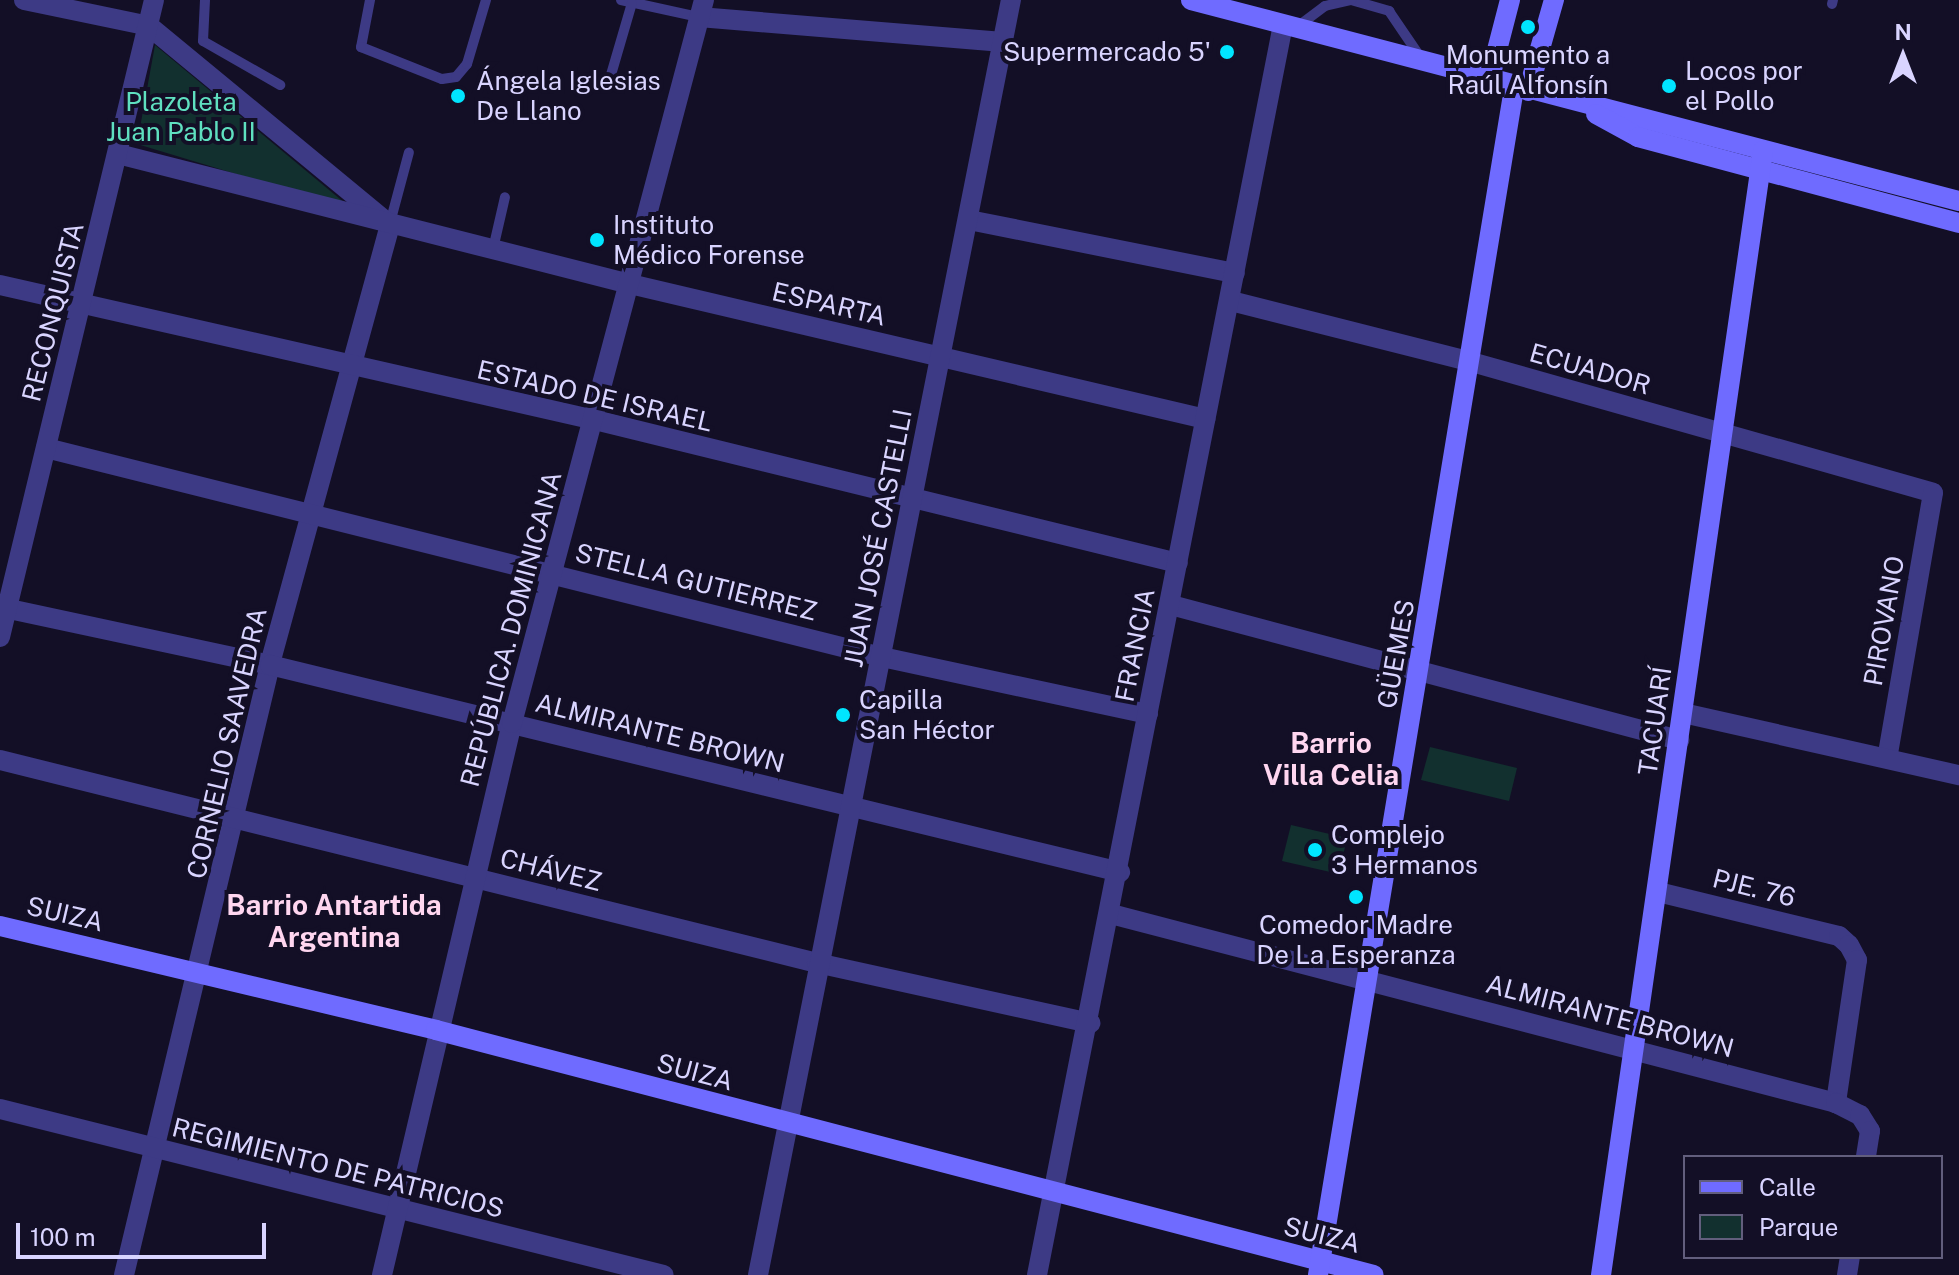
<!DOCTYPE html>
<html>
<head>
<meta charset="utf-8">
<style>
  body { margin:0 }
  #map { position:relative; width:1959px; height:1275px; overflow:hidden; background:#130f26; font-family:"Public Sans",sans-serif }
  div>[style] { position:absolute }
  [style*='--x'] { left:calc(var(--x)*1px); top:calc(var(--y)*1px); width:calc(var(--w)*1px); rotate:calc(var(--a)*1deg) }
  .green>* { inset:0; background:#12302f }
  .lane>* { height:10px; margin:-5px; padding:0 5px; transform-origin:5px; border-radius:5px; background:#3d3a85 }
  .street>* { height:20px; margin:-10px; padding:0 10px; transform-origin:10px; border-radius:10px; background:#3d3a85 }
  .secondary>* { height:20px; margin:-10px; padding:0 10px; transform-origin:10px; border-radius:10px; background:#6f6bff }
  .dots>* { width:22px; height:22px; translate:-50% -50%; box-sizing:border-box; border:4px solid #130f26; border-radius:50% }
  span { translate:-50% -50%; white-space:nowrap; text-align:center; line-height:1.15; -webkit-text-stroke:8px #130f26; paint-order:stroke }
  .poi-label { font-size:26px; color:#d9d4ff }
  .right { translate:-100% -50%; text-align:right }
  .left { translate:0 -50%; text-align:left }
  .park-label { font-size:26px; color:#5fe0c0 }
  .street-label { font-size:26px; color:#d9d4ff }
  .neighbourhood-label { font-size:28px; color:#ffd6f0; font-weight:700 }
  .legend { position:absolute; left:1683px; top:1155px; width:260px; height:104px; box-sizing:border-box; background:#130f26; border:2px solid #625e7d; margin:0; padding:10px 14px; list-style:none; font-size:24px; color:#d9d4ff }
  .legend li { display:flex; align-items:center; gap:16px; height:40px }
  .legend b { width:40px; border:2px solid #625e7d }
  .north { position:absolute; left:1863px; top:16px; width:80px; height:80px; -webkit-text-stroke:6px #130f26; paint-order:stroke; rotate:0deg; font-size:22px; font-weight:700; line-height:32px; text-align:center; color:#d9d4ff }
  .north::after { content:''; display:block; margin:auto; width:28px; height:36px; background:#d9d4ff; clip-path:polygon(50% 0,100% 100%,50% 72%,0 100%) }
  .scale { position:absolute; left:16px; top:1223px; width:250px; height:36px; box-sizing:border-box; border:4px solid #d9d4ff; border-top:0; padding-left:10px; font-size:24px; line-height:28px; white-space:nowrap; color:#d9d4ff; -webkit-text-stroke:6px #130f26; paint-order:stroke }
</style>
</head>
<body>
<div id="map">
  <div class="green">
    <div style="clip-path:polygon(155px 45px,352px 209px,137px 144px)"></div>
    <div style="clip-path:polygon(1430px 747px,1517px 768px,1509px 801px,1421px 780px)"></div>
    <div style="clip-path:polygon(1291px 825px,1347px 838px,1339px 874px,1282px 861px)"></div>
  </div>
  <div class="lane">
    <div style="--x:205;--y:0;--w:41;--a:92.8"></div>
    <div style="--x:203;--y:41;--w:89;--a:29.7"></div>
    <div style="--x:370;--y:0;--w:48;--a:100.8"></div>
    <div style="--x:361;--y:47;--w:87;--a:21.6"></div>
    <div style="--x:442;--y:79;--w:14;--a:-8"></div>
    <div style="--x:456;--y:77;--w:17;--a:-50"></div>
    <div style="--x:467;--y:64;--w:67;--a:-73.5"></div>
    <div style="--x:621;--y:0;--w:80;--a:12.3"></div>
    <div style="--x:1351;--y:0;--w:40;--a:16"></div>
    <div style="--x:1389;--y:11;--w:57;--a:55.8"></div>
    <div style="--x:1832;--y:4;--w:4;--a:-76"></div>
    <div style="--x:1297;--y:27;--w:35;--a:-37"></div>
    <div style="--x:1325;--y:6;--w:27;--a:-13"></div>
    <div style="--x:608;--y:85;--w:85;--a:-73.7"></div>
    <div style="--x:390;--y:223;--w:73;--a:-75"></div>
    <div style="--x:493;--y:249;--w:53;--a:-77"></div>
  </div>
  <div class="street">
    <div style="--x:24;--y:0;--w:128;--a:11.7"></div>
    <div style="--x:149;--y:26;--w:313;--a:39.5"></div>
    <div style="--x:390;--y:225;--w:456;--a:105.3"></div>
    <div style="--x:270;--y:665;--w:627;--a:103.46"></div>
    <div style="--x:699;--y:17;--w:302;--a:4.7"></div>
    <div style="--x:118;--y:154;--w:528;--a:14.25"></div>
    <div style="--x:630;--y:284;--w:591;--a:13.21"></div>
    <div style="--x:969;--y:220;--w:271;--a:11.3"></div>
    <div style="--x:0;--y:285;--w:610;--a:12.78"></div>
    <div style="--x:595;--y:420;--w:600;--a:13.78"></div>
    <div style="--x:1231;--y:301;--w:244;--a:14.2"></div>
    <div style="--x:1468;--y:361;--w:483;--a:15.8"></div>
    <div style="--x:1933;--y:493;--w:269;--a:99.8"></div>
    <div style="--x:46;--y:448;--w:862;--a:14.04"></div>
    <div style="--x:882;--y:657;--w:272;--a:12.1"></div>
    <div style="--x:1171;--y:605;--w:526;--a:14.88"></div>
    <div style="--x:0;--y:607;--w:276;--a:12.1"></div>
    <div style="--x:270;--y:665;--w:875;--a:13.69"></div>
    <div style="--x:0;--y:637;--w:655;--a:-76.41"></div>
    <div style="--x:1683;--y:713;--w:283;--a:12.7"></div>
    <div style="--x:0;--y:760;--w:842;--a:13.95"></div>
    <div style="--x:817;--y:963;--w:280;--a:12.4"></div>
    <div style="--x:1658;--y:892;--w:186;--a:13.7"></div>
    <div style="--x:1839;--y:936;--w:13;--a:42"></div>
    <div style="--x:1849;--y:945;--w:17;--a:62"></div>
    <div style="--x:1857;--y:960;--w:145;--a:98.4"></div>
    <div style="--x:1111;--y:914;--w:749;--a:14.61"></div>
    <div style="--x:1836;--y:1103;--w:27;--a:27"></div>
    <div style="--x:1860;--y:1115;--w:19;--a:58"></div>
    <div style="--x:1870;--y:1131;--w:26;--a:99"></div>
    <div style="--x:0;--y:1109;--w:684;--a:14.04"></div>
    <div style="--x:382;--y:1275;--w:567;--a:-76.75"></div>
    <div style="--x:512;--y:723;--w:748;--a:-75.13"></div>
    <div style="--x:758;--y:1275;--w:1300;--a:-78.78"></div>
    <div style="--x:1037;--y:1275;--w:1274;--a:-78.87"></div>
    <div style="--x:1847;--y:1275;--w:18;--a:-81"></div>
  </div>
  <div class="secondary">
    <div style="--x:1191;--y:0;--w:794;--a:14.67"></div>
    <div style="--x:1489;--y:81;--w:84;--a:-75.5"></div>
    <div style="--x:1528;--y:91;--w:95;--a:-74.1"></div>
    <div style="--x:1596;--y:114;--w:48;--a:28.7"></div>
    <div style="--x:1638;--y:137;--w:332;--a:15"></div>
    <div style="--x:0;--y:926;--w:448;--a:13.4"></div>
    <div style="--x:436;--y:1030;--w:969;--a:14.64"></div>
    <div style="--x:1318;--y:1275;--w:1203;--a:-80.62"></div>
    <div style="--x:1601;--y:1275;--w:1136;--a:-81.8"></div>
  </div>
  <div class="dots">
    <div style="left:1528px;top:27px;background:#00e5ff"></div>
    <div style="left:1227px;top:52px;background:#00e5ff"></div>
    <div style="left:1669px;top:86px;background:#00e5ff"></div>
    <div style="left:458px;top:96px;background:#00e5ff"></div>
    <div style="left:597px;top:240px;background:#00e5ff"></div>
    <div style="left:843px;top:715px;background:#00e5ff"></div>
    <div style="left:1315px;top:850px;background:#00e5ff"></div>
    <div style="left:1356px;top:897px;background:#00e5ff"></div>
  </div>
  <div class="poi-label">
    <span class="right" style="left:1211px;top:52px">Supermercado 5'</span>
    <span style="left:1528px;top:70px">Monumento a<br>Raúl Alfonsín</span>
    <span class="left" style="left:1685px;top:86px">Locos por<br>el Pollo</span>
    <span class="left" style="left:476px;top:96px">Ángela Iglesias<br>De Llano</span>
    <span class="left" style="left:613px;top:240px">Instituto<br>Médico Forense</span>
    <span class="left" style="left:859px;top:715px">Capilla<br>San Héctor</span>
    <span class="left" style="left:1331px;top:850px">Complejo<br>3 Hermanos</span>
    <span style="left:1356px;top:940px">Comedor Madre<br>De La Esperanza</span>
  </div>
  <div class="park-label">
    <span style="left:181px;top:117px">Plazoleta<br>Juan Pablo II</span>
  </div>
  <div class="street-label">
    <span style="left:829px;top:304px;rotate:13deg">ESPARTA</span>
    <span style="left:53px;top:312px;rotate:-76deg">RECONQUISTA</span>
    <span style="left:1590px;top:369px;rotate:16deg">ECUADOR</span>
    <span style="left:595px;top:396px;rotate:13deg">ESTADO DE ISRAEL</span>
    <span style="left:878px;top:538px;rotate:-79deg">JUAN JOSÉ CASTELLI</span>
    <span style="left:696px;top:582px;rotate:14deg">STELLA GUTIERREZ</span>
    <span style="left:1884px;top:621px;rotate:-80deg">PIROVANO</span>
    <span style="left:511px;top:629px;rotate:-75deg">REPÚBLICA. DOMINICANA</span>
    <span style="left:1135px;top:645px;rotate:-79deg">FRANCIA</span>
    <span style="left:1396px;top:654px;rotate:-80deg">GÜEMES</span>
    <span style="left:1655px;top:721px;rotate:-82deg">TACUARÍ</span>
    <span style="left:660px;top:733px;rotate:14deg">ALMIRANTE BROWN</span>
    <span style="left:227px;top:743px;rotate:-77deg">CORNELIO SAAVEDRA</span>
    <span style="left:551px;top:870px;rotate:14deg">CHÁVEZ</span>
    <span style="left:1754px;top:888px;rotate:14deg">PJE. 76</span>
    <span style="left:65px;top:914px;rotate:13deg">SUIZA</span>
    <span style="left:1610px;top:1016px;rotate:15deg">ALMIRANTE BROWN</span>
    <span style="left:695px;top:1072px;rotate:15deg">SUIZA</span>
    <span style="left:338px;top:1168px;rotate:14deg">REGIMIENTO DE PATRICIOS</span>
    <span style="left:1322px;top:1235px;rotate:14deg">SUIZA</span>
  </div>
  <div class="neighbourhood-label">
    <span style="left:1331px;top:759px">Barrio<br>Villa Celia</span>
    <span style="left:334px;top:921px">Barrio Antartida<br>Argentina</span>
  </div>
  <ul class="legend">
  <li><b style="height:10px;background:#6f6bff"></b>Calle</li>
  <li><b style="height:22px;background:#12302f"></b>Parque</li>
  </ul>
  <div class="north">N</div>
  <div class="scale">100 m</div>
</div>
</body>
</html>
